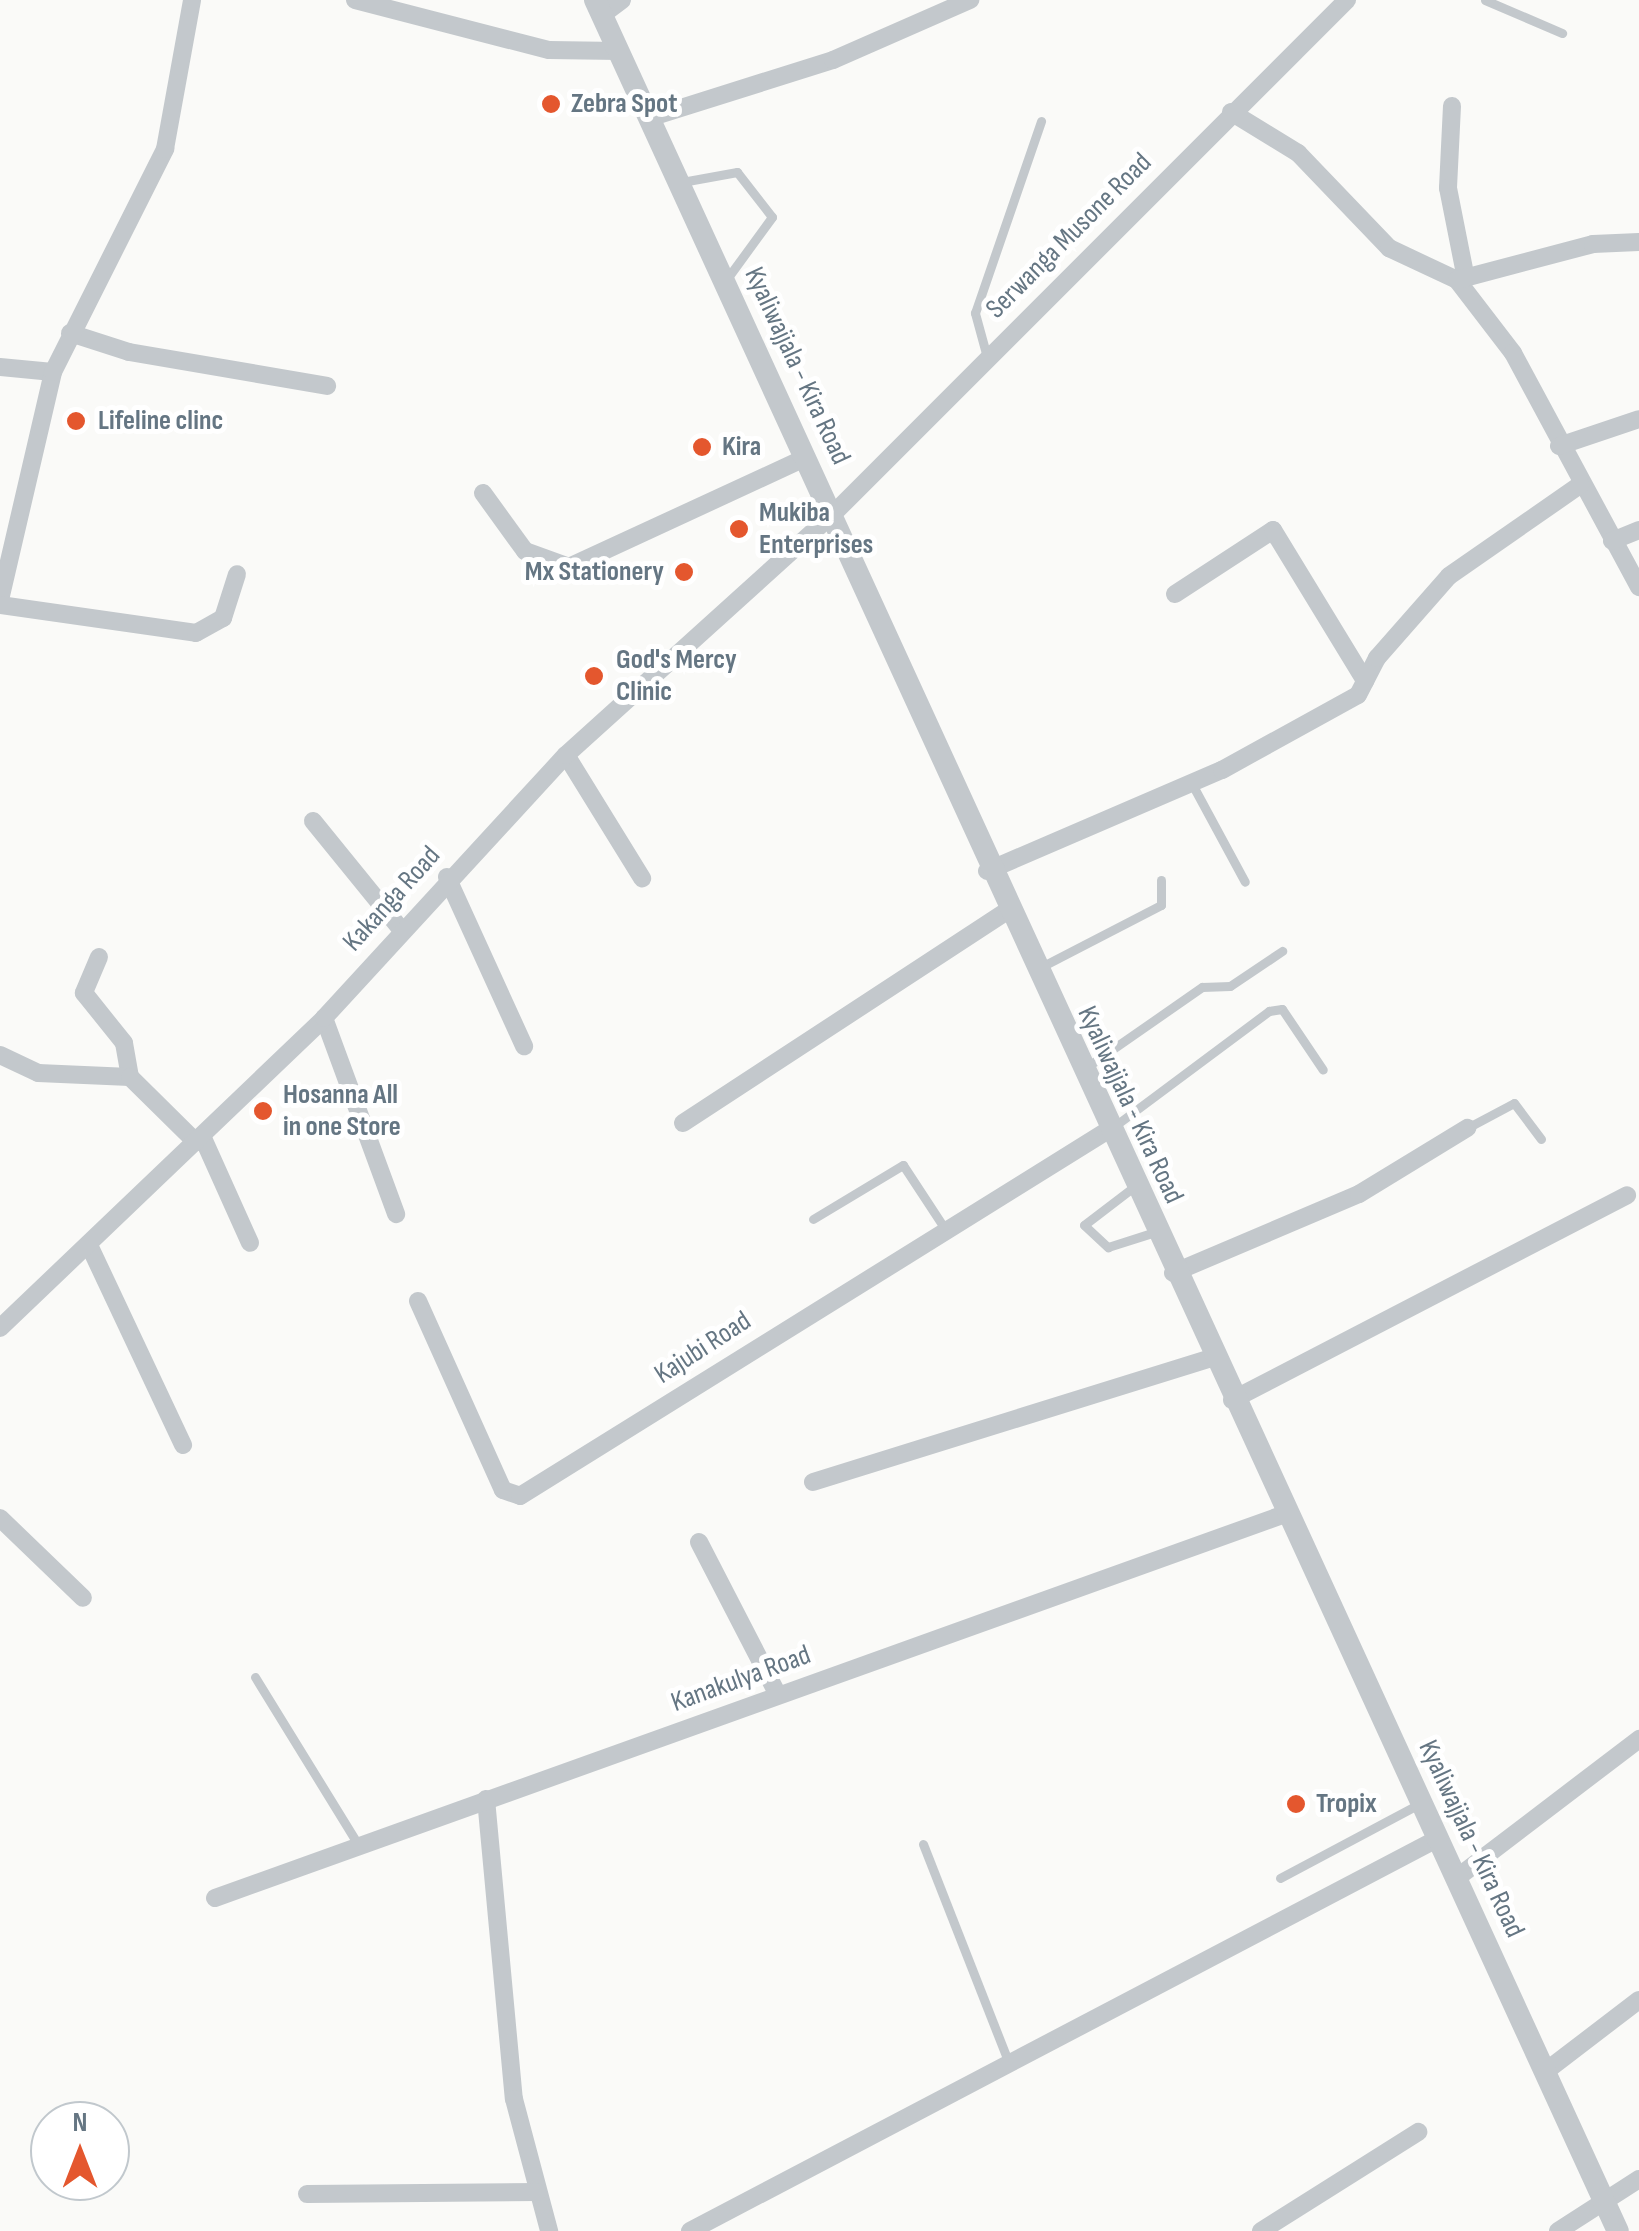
<!DOCTYPE html>
<html>
<head>
<meta charset="utf-8">
<style>
  body { margin:0 }
  #map { position:relative; width:1639px; height:2231px; overflow:hidden; background:#fafaf8; font-family:"Sofia Sans Condensed",sans-serif }
  div>[style] { position:absolute }
  [style*='--x'] { left:calc(var(--x)*1px); top:calc(var(--y)*1px); width:calc(var(--w)*1px); rotate:calc(var(--a)*1deg) }
  .service>* { height:9px; margin:-4.5px; padding:0 4.5px; transform-origin:4.5px; border-radius:4.5px; background:#c3c8cc }
  .minor>* { height:18px; margin:-9px; padding:0 9px; transform-origin:9px; border-radius:9px; background:#c3c8cc }
  .tertiary>* { height:22px; margin:-11px; padding:0 11px; transform-origin:11px; border-radius:11px; background:#c3c8cc }
  .dots>* { width:28px; height:28px; translate:-50% -50%; box-sizing:border-box; border:5px solid #fff; border-radius:50% }
  span { translate:-50% -50%; white-space:nowrap; text-align:center; line-height:1.15; -webkit-text-stroke:10px #fff; paint-order:stroke }
  .poi-label { font-size:28px; color:#657683; font-weight:700 }
  .left { translate:0 -50%; text-align:left }
  .right { translate:-100% -50%; text-align:right }
  .street-label { font-size:28px; color:#657683 }
  .north { position:absolute; left:30px; top:2101px; width:100px; height:100px; box-sizing:border-box; background:#fff; border:2px solid #c1c8cd; border-radius:50%; rotate:0deg; font-size:28px; font-weight:700; line-height:40px; text-align:center; color:#657683 }
  .north::after { content:''; display:block; margin:auto; width:35px; height:45px; background:#e4572e; clip-path:polygon(50% 0,100% 100%,50% 72%,0 100%) }
</style>
</head>
<body>
<div id="map">
  <div class="service">
    <div style="--x:1485;--y:0;--w:84;--a:23.2"></div>
    <div style="--x:682;--y:182;--w:56;--a:-10.3"></div>
    <div style="--x:737;--y:172;--w:57;--a:52.1"></div>
    <div style="--x:772;--y:217;--w:78;--a:126.1"></div>
    <div style="--x:987;--y:357;--w:46;--a:-105.3"></div>
    <div style="--x:975;--y:313;--w:203;--a:-71"></div>
    <div style="--x:1192;--y:784;--w:111;--a:61.6"></div>
    <div style="--x:1041;--y:967;--w:135;--a:-27.3"></div>
    <div style="--x:1161;--y:905;--w:25;--a:-90"></div>
    <div style="--x:1084;--y:1069;--w:144;--a:-34.8"></div>
    <div style="--x:1202;--y:987;--w:28;--a:-2"></div>
    <div style="--x:1230;--y:986;--w:63;--a:-33.9"></div>
    <div style="--x:1112;--y:1128;--w:196;--a:-36.7"></div>
    <div style="--x:1269;--y:1011;--w:13;--a:-9"></div>
    <div style="--x:1282;--y:1009;--w:73;--a:56.1"></div>
    <div style="--x:1467;--y:1128;--w:53;--a:-28"></div>
    <div style="--x:1514;--y:1103;--w:45;--a:53.1"></div>
    <div style="--x:1135;--y:1186;--w:64;--a:142.6"></div>
    <div style="--x:1084;--y:1225;--w:33;--a:43"></div>
    <div style="--x:1108;--y:1247;--w:49;--a:-17.7"></div>
    <div style="--x:813;--y:1219;--w:105;--a:-31"></div>
    <div style="--x:903;--y:1165;--w:77;--a:56.7"></div>
    <div style="--x:255;--y:1677;--w:198;--a:58.4"></div>
    <div style="--x:923;--y:1844;--w:236;--a:68.6"></div>
    <div style="--x:1280;--y:1878;--w:157;--a:-28"></div>
  </div>
  <div class="minor">
    <div style="--x:355;--y:0;--w:200;--a:14.5"></div>
    <div style="--x:549;--y:50;--w:70;--a:0.8"></div>
    <div style="--x:602;--y:15;--w:25;--a:-37"></div>
    <div style="--x:1452;--y:106;--w:82;--a:92.8"></div>
    <div style="--x:1448;--y:188;--w:88;--a:78.8"></div>
    <div style="--x:1231;--y:112;--w:79;--a:31.5"></div>
    <div style="--x:1298;--y:153;--w:132;--a:46.2"></div>
    <div style="--x:1389;--y:248;--w:75;--a:25.2"></div>
    <div style="--x:1457;--y:280;--w:92;--a:52.5"></div>
    <div style="--x:1513;--y:353;--w:266;--a:61.7"></div>
    <div style="--x:649;--y:118;--w:193;--a:-17.5"></div>
    <div style="--x:833;--y:60;--w:150;--a:-23.7"></div>
    <div style="--x:1457;--y:280;--w:141;--a:-14.8"></div>
    <div style="--x:1593;--y:244;--w:46;--a:-2.5"></div>
    <div style="--x:70;--y:333;--w:62;--a:17.9"></div>
    <div style="--x:129;--y:352;--w:201;--a:9.7"></div>
    <div style="--x:0;--y:367;--w:53;--a:5.4"></div>
    <div style="--x:1559;--y:446;--w:84;--a:-18.6"></div>
    <div style="--x:483;--y:493;--w:72;--a:54.1"></div>
    <div style="--x:525;--y:551;--w:47;--a:20"></div>
    <div style="--x:569;--y:567;--w:260;--a:-24.8"></div>
    <div style="--x:1612;--y:541;--w:29;--a:-22"></div>
    <div style="--x:1175;--y:594;--w:117;--a:-33.1"></div>
    <div style="--x:1273;--y:530;--w:177;--a:58.6"></div>
    <div style="--x:0;--y:600;--w:234;--a:-76.9"></div>
    <div style="--x:53;--y:372;--w:250;--a:-63.3"></div>
    <div style="--x:165;--y:149;--w:151;--a:-79.7"></div>
    <div style="--x:0;--y:605;--w:198;--a:8.1"></div>
    <div style="--x:196;--y:633;--w:31;--a:-29"></div>
    <div style="--x:223;--y:618;--w:46;--a:-72.3"></div>
    <div style="--x:566;--y:755;--w:145;--a:58.3"></div>
    <div style="--x:313;--y:821;--w:138;--a:50.9"></div>
    <div style="--x:987;--y:871;--w:256;--a:-23.3"></div>
    <div style="--x:1222;--y:770;--w:155;--a:-28.9"></div>
    <div style="--x:1358;--y:695;--w:42;--a:-62.8"></div>
    <div style="--x:1377;--y:658;--w:109;--a:-48.7"></div>
    <div style="--x:1449;--y:576;--w:160;--a:-34.8"></div>
    <div style="--x:447;--y:877;--w:186;--a:65.5"></div>
    <div style="--x:99;--y:957;--w:39;--a:113"></div>
    <div style="--x:84;--y:993;--w:64;--a:51.3"></div>
    <div style="--x:124;--y:1043;--w:35;--a:80"></div>
    <div style="--x:324;--y:1018;--w:209;--a:69.8"></div>
    <div style="--x:0;--y:1055;--w:42;--a:25.3"></div>
    <div style="--x:38;--y:1073;--w:92;--a:2.5"></div>
    <div style="--x:130;--y:1077;--w:93;--a:44.6"></div>
    <div style="--x:683;--y:1123;--w:386;--a:-33.2"></div>
    <div style="--x:202;--y:1136;--w:117;--a:65.8"></div>
    <div style="--x:89;--y:1245;--w:221;--a:64.8"></div>
    <div style="--x:1173;--y:1273;--w:202;--a:-23"></div>
    <div style="--x:1359;--y:1194;--w:127;--a:-31.4"></div>
    <div style="--x:418;--y:1301;--w:207;--a:65.8"></div>
    <div style="--x:503;--y:1490;--w:18;--a:19"></div>
    <div style="--x:520;--y:1496;--w:695;--a:-31.88"></div>
    <div style="--x:0;--y:1328;--w:448;--a:-43.7"></div>
    <div style="--x:324;--y:1018;--w:357;--a:-47.4"></div>
    <div style="--x:566;--y:755;--w:360;--a:-42.1"></div>
    <div style="--x:833;--y:514;--w:727;--a:-45"></div>
    <div style="--x:1232;--y:1400;--w:445;--a:-27.4"></div>
    <div style="--x:813;--y:1482;--w:416;--a:-17.3"></div>
    <div style="--x:0;--y:1518;--w:115;--a:43.9"></div>
    <div style="--x:699;--y:1542;--w:172;--a:62.7"></div>
    <div style="--x:486;--y:1799;--w:301;--a:84.7"></div>
    <div style="--x:514;--y:2099;--w:137;--a:75.1"></div>
    <div style="--x:1458;--y:1877;--w:228;--a:-37.3"></div>
    <div style="--x:215;--y:1898;--w:1137;--a:-19.74"></div>
    <div style="--x:1546;--y:2071;--w:117;--a:-37.4"></div>
    <div style="--x:307;--y:2194;--w:230;--a:-0.5"></div>
    <div style="--x:690;--y:2231;--w:846;--a:-27.69"></div>
    <div style="--x:1261;--y:2231;--w:186;--a:-32.2"></div>
    <div style="--x:1558;--y:2231;--w:96;--a:-32.7"></div>
  </div>
  <div class="tertiary">
    <div style="--x:595;--y:0;--w:2454;--a:65.37"></div>
  </div>
  <div class="dots">
    <div style="left:551px;top:104px;background:#e4572e"></div>
    <div style="left:76px;top:421px;background:#e4572e"></div>
    <div style="left:702px;top:447px;background:#e4572e"></div>
    <div style="left:739px;top:529px;background:#e4572e"></div>
    <div style="left:684px;top:572px;background:#e4572e"></div>
    <div style="left:594px;top:676px;background:#e4572e"></div>
    <div style="left:263px;top:1111px;background:#e4572e"></div>
    <div style="left:1296px;top:1804px;background:#e4572e"></div>
  </div>
  <div class="poi-label">
    <span class="left" style="left:571px;top:104px">Zebra Spot</span>
    <span class="left" style="left:98px;top:421px">Lifeline clinc</span>
    <span class="left" style="left:722px;top:447px">Kira</span>
    <span class="left" style="left:759px;top:529px">Mukiba<br>Enterprises</span>
    <span class="right" style="left:664px;top:572px">Mx Stationery</span>
    <span class="left" style="left:616px;top:676px">God's Mercy<br>Clinic</span>
    <span class="left" style="left:283px;top:1111px">Hosanna All<br>in one Store</span>
    <span class="left" style="left:1316px;top:1804px">Tropix</span>
  </div>
  <div class="street-label">
    <span style="left:1069px;top:236px;rotate:-45deg">Serwanga Musone Road</span>
    <span style="left:797px;top:366px;rotate:65deg">Kyaliwajjala - Kira Road</span>
    <span style="left:392px;top:899px;rotate:-48deg">Kakanga Road</span>
    <span style="left:1130px;top:1105px;rotate:65deg">Kyaliwajjala - Kira Road</span>
    <span style="left:703px;top:1348px;rotate:-33deg">Kajubi Road</span>
    <span style="left:741px;top:1679px;rotate:-20deg">Kanakulya Road</span>
    <span style="left:1471px;top:1839px;rotate:65deg">Kyaliwajjala - Kira Road</span>
  </div>
  <div class="north">N</div>
</div>
</body>
</html>
